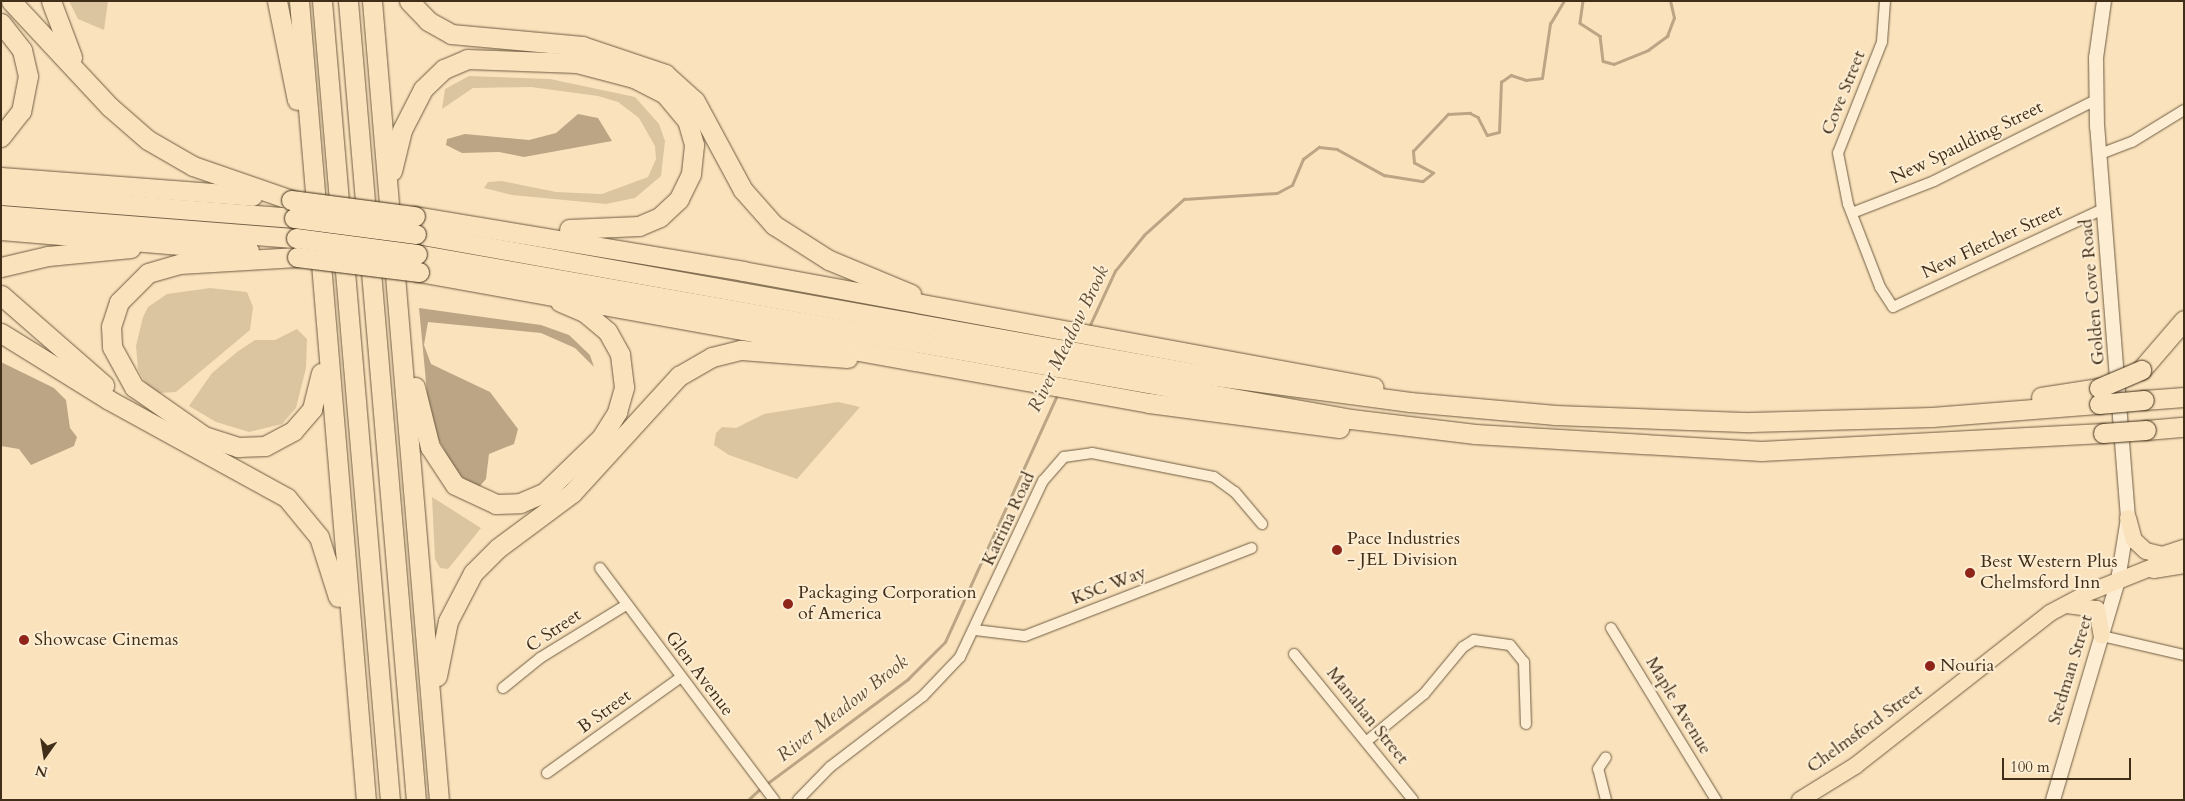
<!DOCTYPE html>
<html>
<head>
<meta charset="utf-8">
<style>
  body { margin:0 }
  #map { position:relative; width:2185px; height:801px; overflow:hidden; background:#fae3bc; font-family:Cardo,serif }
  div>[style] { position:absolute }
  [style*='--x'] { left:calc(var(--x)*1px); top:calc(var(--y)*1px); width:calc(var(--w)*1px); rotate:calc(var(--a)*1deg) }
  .green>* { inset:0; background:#dbc4a0 }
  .water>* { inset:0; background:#bba585 }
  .stream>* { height:2.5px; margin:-1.25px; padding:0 1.25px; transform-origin:1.25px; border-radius:1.25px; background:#bba585 }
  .roads { filter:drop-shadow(0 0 1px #6f5b42) drop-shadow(0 0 1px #6f5b42) }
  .minor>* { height:10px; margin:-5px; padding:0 5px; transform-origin:5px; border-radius:5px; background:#fcedd3 }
  .secondary>* { height:14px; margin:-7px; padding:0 7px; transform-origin:7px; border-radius:7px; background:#fcedd3 }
  .primary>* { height:16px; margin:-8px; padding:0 8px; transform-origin:8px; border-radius:8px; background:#fae3bc }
  .motorway>* { height:19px; margin:-9.5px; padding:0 9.5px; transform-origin:9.5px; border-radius:9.5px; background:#fae3bc }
  .bridges { filter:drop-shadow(0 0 1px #412e19) drop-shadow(0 0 1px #412e19) }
  .motorway-bridge>* { height:19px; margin:-9.5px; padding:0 9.5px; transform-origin:9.5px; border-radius:9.5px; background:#fae3bc }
  .dots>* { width:14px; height:14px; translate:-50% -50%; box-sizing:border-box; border:2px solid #fcedd3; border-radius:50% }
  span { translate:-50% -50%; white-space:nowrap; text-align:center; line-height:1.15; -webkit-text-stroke:4px #fcedd3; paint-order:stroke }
  .street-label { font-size:18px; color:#412e19 }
  .poi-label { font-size:18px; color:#412e19 }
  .left { translate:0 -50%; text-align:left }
  .water-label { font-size:19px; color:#604c34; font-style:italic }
  .frame { position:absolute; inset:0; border:2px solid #412e19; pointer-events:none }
  .north { position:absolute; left:20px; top:731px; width:50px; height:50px; -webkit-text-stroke:4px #fcedd3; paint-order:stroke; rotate:193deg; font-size:14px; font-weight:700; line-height:20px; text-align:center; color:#412e19 }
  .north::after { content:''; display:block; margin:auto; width:18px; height:22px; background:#412e19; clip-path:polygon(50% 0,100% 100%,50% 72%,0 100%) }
  .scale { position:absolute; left:2002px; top:758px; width:129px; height:22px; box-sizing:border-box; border:2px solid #412e19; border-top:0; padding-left:6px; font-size:15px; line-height:18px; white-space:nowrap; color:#412e19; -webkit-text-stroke:4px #fcedd3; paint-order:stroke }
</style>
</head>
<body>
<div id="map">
  <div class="green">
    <div style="clip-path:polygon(69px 1px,108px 1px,104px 30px,78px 19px)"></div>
    <div style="clip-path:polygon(469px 76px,550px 79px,635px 97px,659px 124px,665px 141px,661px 176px,635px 198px,606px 204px,512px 195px,484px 188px,488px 182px,502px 181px,556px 192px,602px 194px,648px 177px,656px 159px,655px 146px,639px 118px,618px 102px,598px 96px,531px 87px,473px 88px,442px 109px,445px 89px)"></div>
    <div style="clip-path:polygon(210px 288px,247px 292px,253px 307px,250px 330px,176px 392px,160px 393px,147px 386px,138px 369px,136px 346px,143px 317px,148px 307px,167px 294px)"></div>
    <div style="clip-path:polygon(297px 329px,307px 339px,306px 368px,296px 408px,282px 424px,249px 432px,216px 422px,189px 406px,212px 373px,237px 352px,255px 340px,275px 340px)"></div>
    <div style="clip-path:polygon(838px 402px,860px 407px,797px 479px,729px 455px,714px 445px,716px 433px,722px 427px,736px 428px,764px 414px)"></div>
    <div style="clip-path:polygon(432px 497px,481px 528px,448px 569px,440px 568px,435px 559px)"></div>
  </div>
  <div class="water">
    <div style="clip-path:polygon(578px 114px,598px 118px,612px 141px,524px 157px,499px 152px,462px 153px,446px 145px,447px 139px,465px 134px,529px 140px,556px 133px)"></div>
    <div style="clip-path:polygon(419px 308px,541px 325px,569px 335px,590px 355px,594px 367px,575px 348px,541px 333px,428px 322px,424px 345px,431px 364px,490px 392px,518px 429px,514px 444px,489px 454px,486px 479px,480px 486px,475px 487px,457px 473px,436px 435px,428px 403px)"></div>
    <div style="clip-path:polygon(1px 362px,54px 388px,66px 400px,70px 428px,77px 437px,74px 446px,31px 465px,19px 449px,1px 446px)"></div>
  </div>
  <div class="stream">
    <div style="--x:1583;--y:1;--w:22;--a:98"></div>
    <div style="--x:1580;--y:23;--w:24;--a:33"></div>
    <div style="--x:1600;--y:36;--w:25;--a:83"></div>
    <div style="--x:1603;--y:61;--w:11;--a:15"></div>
    <div style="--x:1614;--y:64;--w:37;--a:-22"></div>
    <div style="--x:1648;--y:50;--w:24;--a:-36"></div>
    <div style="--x:1667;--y:36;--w:19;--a:-69"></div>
    <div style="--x:1674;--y:18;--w:17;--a:-103"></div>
    <div style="--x:1089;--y:327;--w:62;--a:-65.1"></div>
    <div style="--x:1115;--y:271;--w:46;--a:-51.1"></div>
    <div style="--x:1144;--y:235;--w:54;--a:-42"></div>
    <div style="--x:1184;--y:199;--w:93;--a:-3.7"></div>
    <div style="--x:1277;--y:193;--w:17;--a:-28"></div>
    <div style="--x:1292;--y:185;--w:28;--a:-67"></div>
    <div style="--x:1303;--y:159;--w:20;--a:-37"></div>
    <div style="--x:1319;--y:147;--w:18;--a:6"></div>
    <div style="--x:1337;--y:149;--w:54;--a:29"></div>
    <div style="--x:1384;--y:175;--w:39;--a:9"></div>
    <div style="--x:1423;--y:181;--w:13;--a:-39"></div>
    <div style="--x:1433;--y:173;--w:21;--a:-152"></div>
    <div style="--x:1414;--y:163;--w:12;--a:-95"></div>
    <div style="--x:1413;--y:151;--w:51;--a:-46.6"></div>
    <div style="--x:1448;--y:114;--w:22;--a:-3"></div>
    <div style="--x:1470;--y:113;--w:9;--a:27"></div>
    <div style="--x:1478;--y:117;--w:20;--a:63"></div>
    <div style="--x:1487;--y:135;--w:12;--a:-14"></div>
    <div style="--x:1499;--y:132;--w:50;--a:-87.7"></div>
    <div style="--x:1501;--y:82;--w:12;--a:-35"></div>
    <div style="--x:1511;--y:75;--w:16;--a:18"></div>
    <div style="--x:1526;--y:80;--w:16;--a:-7"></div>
    <div style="--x:1542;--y:78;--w:55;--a:-81.6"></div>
    <div style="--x:1550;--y:24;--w:27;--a:-59"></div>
    <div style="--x:765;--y:785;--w:178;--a:-36.5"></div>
    <div style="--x:908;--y:679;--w:52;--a:-45"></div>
    <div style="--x:945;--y:642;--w:273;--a:-65.6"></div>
    <div style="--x:748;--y:800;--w:18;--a:-43"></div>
  </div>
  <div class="roads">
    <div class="minor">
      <div style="--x:1885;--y:1;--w:41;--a:94.2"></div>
      <div style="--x:1882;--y:42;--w:119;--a:111.6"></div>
      <div style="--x:1838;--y:153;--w:52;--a:78.9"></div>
      <div style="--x:1848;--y:204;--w:89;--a:68.9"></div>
      <div style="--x:1880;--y:287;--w:24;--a:57"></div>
      <div style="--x:1893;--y:307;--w:234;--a:-25"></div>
      <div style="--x:2100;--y:154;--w:34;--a:-21"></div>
      <div style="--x:2132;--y:142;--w:61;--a:-31.6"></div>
      <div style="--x:1852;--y:213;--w:88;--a:-21.3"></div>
      <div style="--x:1934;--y:181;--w:181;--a:-26.6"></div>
      <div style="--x:600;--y:568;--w:290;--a:53.1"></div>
      <div style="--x:1611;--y:628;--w:202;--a:58.6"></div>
      <div style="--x:975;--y:630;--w:50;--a:6.8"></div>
      <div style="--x:1025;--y:636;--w:243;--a:-21.2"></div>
      <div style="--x:2102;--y:636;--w:84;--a:13"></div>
      <div style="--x:1294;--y:654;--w:188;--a:50.8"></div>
      <div style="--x:503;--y:688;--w:48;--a:-39"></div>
      <div style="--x:540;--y:658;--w:101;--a:-31.6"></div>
      <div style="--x:1367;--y:741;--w:74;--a:-39.5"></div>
      <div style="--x:1424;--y:694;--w:61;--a:-50.3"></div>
      <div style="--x:1463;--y:647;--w:13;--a:-32"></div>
      <div style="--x:1474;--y:640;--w:36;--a:8"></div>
      <div style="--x:1510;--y:645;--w:22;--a:51"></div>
      <div style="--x:1524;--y:662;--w:62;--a:88.2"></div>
      <div style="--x:547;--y:773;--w:165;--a:-35.6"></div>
      <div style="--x:798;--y:800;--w:46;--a:-45.9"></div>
      <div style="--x:830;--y:767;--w:117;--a:-37.4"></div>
      <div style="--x:923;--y:696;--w:54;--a:-46.5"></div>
      <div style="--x:960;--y:657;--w:195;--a:-64.8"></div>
      <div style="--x:1043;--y:481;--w:32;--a:-49"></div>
      <div style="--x:1064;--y:457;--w:28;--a:-8"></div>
      <div style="--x:1092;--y:453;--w:124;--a:11.1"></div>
      <div style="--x:1214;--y:477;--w:26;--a:36"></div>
      <div style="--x:1235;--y:492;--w:42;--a:49.8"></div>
      <div style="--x:1606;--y:800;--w:32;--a:-104"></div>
      <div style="--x:1598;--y:769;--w:14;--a:-56"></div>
    </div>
    <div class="secondary">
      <div style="--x:2053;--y:800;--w:229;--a:-73.5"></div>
      <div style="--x:2118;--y:580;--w:63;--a:-80.8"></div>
      <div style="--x:2128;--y:518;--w:392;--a:-94.5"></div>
      <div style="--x:2097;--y:127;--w:69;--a:-90.8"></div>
      <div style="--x:2096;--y:58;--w:58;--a:-82"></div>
    </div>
    <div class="primary">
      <div style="--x:2128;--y:518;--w:23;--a:75"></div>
      <div style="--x:2134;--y:540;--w:16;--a:43"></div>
      <div style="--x:2146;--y:551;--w:16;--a:14"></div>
      <div style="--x:2162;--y:555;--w:23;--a:-18"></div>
      <div style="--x:2067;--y:605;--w:30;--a:8"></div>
      <div style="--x:2097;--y:609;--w:27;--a:80"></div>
      <div style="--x:1800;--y:800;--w:65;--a:-31.7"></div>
      <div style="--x:1855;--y:766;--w:248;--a:-38.1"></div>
      <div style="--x:2050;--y:613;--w:40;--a:-28"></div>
      <div style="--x:2085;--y:594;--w:84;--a:-21.7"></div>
    </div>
    <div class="motorway">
      <div style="--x:11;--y:1;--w:145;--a:47"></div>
      <div style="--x:110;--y:107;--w:50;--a:41"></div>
      <div style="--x:148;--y:140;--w:52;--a:30"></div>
      <div style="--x:193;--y:166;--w:104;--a:19.1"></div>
      <div style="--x:51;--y:1;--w:60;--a:69.4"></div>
      <div style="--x:277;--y:1;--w:101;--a:78.6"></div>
      <div style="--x:299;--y:1;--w:802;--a:85.21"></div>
      <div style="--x:322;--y:1;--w:802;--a:85.14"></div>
      <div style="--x:348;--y:1;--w:802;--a:85.14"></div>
      <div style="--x:372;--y:1;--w:802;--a:85.21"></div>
      <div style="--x:409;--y:1;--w:28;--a:46"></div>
      <div style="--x:428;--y:21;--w:26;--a:29"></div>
      <div style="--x:451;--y:34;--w:132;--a:5.2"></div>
      <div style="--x:582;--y:46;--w:88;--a:18.6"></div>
      <div style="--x:665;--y:74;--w:40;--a:42"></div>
      <div style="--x:695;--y:101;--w:101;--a:61.7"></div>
      <div style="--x:743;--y:190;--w:47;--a:48.5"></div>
      <div style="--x:774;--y:225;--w:65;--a:32.5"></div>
      <div style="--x:829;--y:260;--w:89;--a:22.5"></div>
      <div style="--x:1;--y:23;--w:34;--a:52"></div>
      <div style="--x:22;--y:50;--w:27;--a:77"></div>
      <div style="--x:28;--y:76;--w:36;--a:101"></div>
      <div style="--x:21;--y:111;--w:33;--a:128"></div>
      <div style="--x:392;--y:171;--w:42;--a:-76.3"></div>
      <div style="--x:402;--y:130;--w:46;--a:-62.9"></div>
      <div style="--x:423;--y:89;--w:29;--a:-44"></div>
      <div style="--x:444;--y:69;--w:25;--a:-23"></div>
      <div style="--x:467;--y:59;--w:110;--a:2.1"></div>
      <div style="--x:577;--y:63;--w:59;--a:14.7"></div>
      <div style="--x:634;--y:78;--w:34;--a:27"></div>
      <div style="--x:664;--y:93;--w:35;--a:50"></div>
      <div style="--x:687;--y:120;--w:26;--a:74"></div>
      <div style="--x:694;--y:145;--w:29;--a:96"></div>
      <div style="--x:691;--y:174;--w:28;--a:116"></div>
      <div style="--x:679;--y:199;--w:26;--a:137"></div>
      <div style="--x:660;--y:217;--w:23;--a:157"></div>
      <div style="--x:639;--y:226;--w:70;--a:177.5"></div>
      <div style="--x:1;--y:177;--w:252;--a:4.3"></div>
      <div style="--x:1;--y:195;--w:294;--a:4.5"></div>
      <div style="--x:1;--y:215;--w:296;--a:4.5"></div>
      <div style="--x:415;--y:216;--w:333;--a:9.5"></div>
      <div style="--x:743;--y:271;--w:641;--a:10.43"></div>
      <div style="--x:1;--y:230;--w:249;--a:4.8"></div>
      <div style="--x:416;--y:234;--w:789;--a:10.14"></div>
      <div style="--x:1193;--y:373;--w:219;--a:7.6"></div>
      <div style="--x:1410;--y:402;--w:146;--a:5.1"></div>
      <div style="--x:1555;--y:415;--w:195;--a:2.1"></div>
      <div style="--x:1750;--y:422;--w:182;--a:-1.6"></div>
      <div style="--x:1932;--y:417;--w:168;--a:-4.5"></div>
      <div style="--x:417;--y:254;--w:948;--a:10.02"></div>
      <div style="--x:1351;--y:419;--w:125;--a:6.9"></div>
      <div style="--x:1475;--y:434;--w:287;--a:3.4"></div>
      <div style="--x:1761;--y:451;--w:342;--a:-3"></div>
      <div style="--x:297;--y:257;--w:118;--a:176.6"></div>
      <div style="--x:179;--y:264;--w:32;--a:164"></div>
      <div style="--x:148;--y:273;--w:41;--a:135"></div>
      <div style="--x:119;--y:302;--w:25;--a:108"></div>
      <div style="--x:111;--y:326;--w:21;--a:87"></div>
      <div style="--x:112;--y:347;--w:46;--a:61.2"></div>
      <div style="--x:134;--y:387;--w:85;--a:35"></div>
      <div style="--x:204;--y:436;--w:36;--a:18"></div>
      <div style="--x:238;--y:447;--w:27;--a:-2"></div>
      <div style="--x:265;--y:446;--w:32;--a:-28"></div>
      <div style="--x:293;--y:431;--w:29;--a:-49"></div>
      <div style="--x:312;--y:409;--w:37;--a:-76"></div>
      <div style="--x:1;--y:267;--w:48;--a:-13.2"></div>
      <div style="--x:48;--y:256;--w:83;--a:-5.5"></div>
      <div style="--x:419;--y:272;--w:742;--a:10.17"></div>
      <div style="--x:1149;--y:403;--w:192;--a:7.5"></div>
      <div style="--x:1;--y:295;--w:137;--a:41.1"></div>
      <div style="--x:1;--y:333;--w:127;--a:31.8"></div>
      <div style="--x:109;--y:400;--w:203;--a:28.8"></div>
      <div style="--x:287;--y:498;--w:50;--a:50.6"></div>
      <div style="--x:319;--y:537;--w:63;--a:72.4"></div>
      <div style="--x:2141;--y:370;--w:66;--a:-49.3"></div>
      <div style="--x:415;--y:387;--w:62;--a:76"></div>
      <div style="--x:430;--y:447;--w:45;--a:56.7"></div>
      <div style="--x:455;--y:485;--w:45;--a:24.9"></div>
      <div style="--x:496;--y:504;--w:24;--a:-2"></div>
      <div style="--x:520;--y:503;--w:26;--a:-23"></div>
      <div style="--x:544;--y:493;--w:79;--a:-44"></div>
      <div style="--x:601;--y:438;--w:31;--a:-58"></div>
      <div style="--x:617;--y:412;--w:26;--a:-74"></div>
      <div style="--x:624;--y:387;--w:33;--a:-97"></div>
      <div style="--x:620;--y:354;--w:26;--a:-119"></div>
      <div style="--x:607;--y:331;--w:30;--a:-140"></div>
      <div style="--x:584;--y:312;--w:26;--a:-157"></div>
      <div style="--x:2041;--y:397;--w:59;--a:-8.8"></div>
      <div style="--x:2144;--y:400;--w:40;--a:-4.3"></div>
      <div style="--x:2146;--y:430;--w:38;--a:-5"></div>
      <div style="--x:2153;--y:568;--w:31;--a:-9"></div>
      <div style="--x:437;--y:676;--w:56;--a:-78.7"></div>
      <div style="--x:448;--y:621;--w:54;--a:-62.5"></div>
      <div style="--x:473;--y:573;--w:35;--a:-45"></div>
      <div style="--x:498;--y:548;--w:92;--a:-36.6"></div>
      <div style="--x:572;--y:493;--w:159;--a:-47.6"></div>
      <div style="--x:679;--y:376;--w:38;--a:-30"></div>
      <div style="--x:712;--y:357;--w:30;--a:-14"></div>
      <div style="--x:741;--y:350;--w:107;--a:4.3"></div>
    </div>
  </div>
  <div class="bridges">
    <div class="motorway-bridge">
      <div style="--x:291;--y:200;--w:125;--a:7.4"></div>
      <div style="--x:294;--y:218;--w:123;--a:7.5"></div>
      <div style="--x:296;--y:238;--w:122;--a:7.5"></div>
      <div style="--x:297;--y:257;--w:123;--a:7"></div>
      <div style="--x:2099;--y:388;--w:46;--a:-23.2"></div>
      <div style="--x:2099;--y:404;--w:45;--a:-5.1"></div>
      <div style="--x:2103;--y:433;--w:43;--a:-4"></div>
    </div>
  </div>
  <div class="dots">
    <div style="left:1337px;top:550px;background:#8f2418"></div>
    <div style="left:1970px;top:573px;background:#8f2418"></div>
    <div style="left:788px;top:604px;background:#8f2418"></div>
    <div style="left:24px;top:640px;background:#8f2418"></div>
    <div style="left:1930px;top:666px;background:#8f2418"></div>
  </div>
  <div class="street-label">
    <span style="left:1844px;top:93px;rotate:-68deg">Cove Street</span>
    <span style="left:1967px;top:143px;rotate:-26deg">New Spaulding Street</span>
    <span style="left:1992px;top:242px;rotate:-25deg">New Fletcher Street</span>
    <span style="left:2093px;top:292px;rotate:-95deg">Golden Cove Road</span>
    <span style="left:1009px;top:519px;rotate:-65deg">Katrina Road</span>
    <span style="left:1109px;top:586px;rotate:-21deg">KSC Way</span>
    <span style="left:554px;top:631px;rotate:-34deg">C Street</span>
    <span style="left:2071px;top:670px;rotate:-73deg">Stedman Street</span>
    <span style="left:699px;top:674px;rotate:53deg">Glen Avenue</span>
    <span style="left:1678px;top:706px;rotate:59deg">Maple Avenue</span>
    <span style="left:605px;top:712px;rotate:-36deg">B Street</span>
    <span style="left:1367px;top:716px;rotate:51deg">Manahan Street</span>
    <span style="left:1865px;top:729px;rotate:-36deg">Chelmsford Street</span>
  </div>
  <div class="poi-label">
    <span class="left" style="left:1347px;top:550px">Pace Industries<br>- JEL Division</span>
    <span class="left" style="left:1980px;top:573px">Best Western Plus<br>Chelmsford Inn</span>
    <span class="left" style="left:798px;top:604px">Packaging Corporation<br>of America</span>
    <span class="left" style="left:34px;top:640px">Showcase Cinemas</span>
    <span class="left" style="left:1940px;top:666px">Nouria</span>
  </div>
  <div class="water-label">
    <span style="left:1069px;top:339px;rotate:-64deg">River Meadow Brook</span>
    <span style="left:843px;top:709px;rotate:-38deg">River Meadow Brook</span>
  </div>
  <div class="frame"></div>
  <div class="north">N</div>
  <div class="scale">100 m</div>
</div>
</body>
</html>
